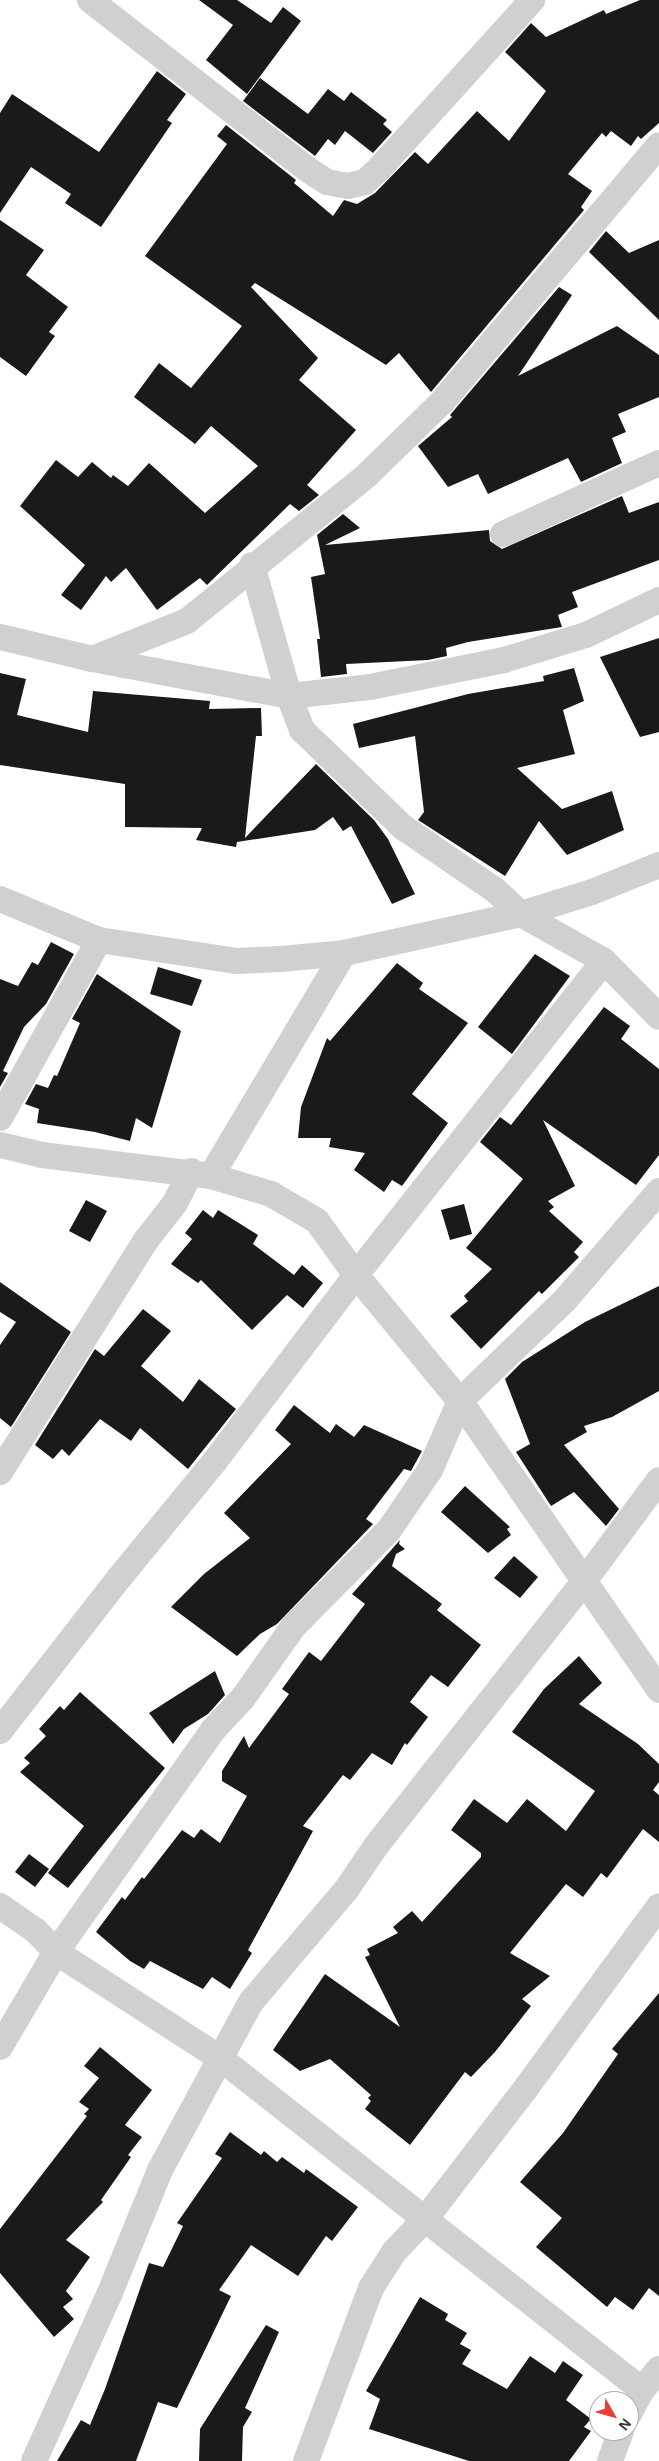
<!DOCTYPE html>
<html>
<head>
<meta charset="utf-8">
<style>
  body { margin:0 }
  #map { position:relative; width:659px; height:2461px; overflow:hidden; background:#fff; font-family:Arial,sans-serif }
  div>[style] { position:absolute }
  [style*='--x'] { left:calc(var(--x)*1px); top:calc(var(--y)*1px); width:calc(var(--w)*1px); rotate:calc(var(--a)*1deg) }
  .building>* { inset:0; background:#1a1a1a }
  .street>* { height:26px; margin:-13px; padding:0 13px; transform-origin:13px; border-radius:13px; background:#d0d0d0 }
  span { translate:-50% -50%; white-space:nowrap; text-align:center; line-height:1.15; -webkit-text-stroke:5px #fff; paint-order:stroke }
  .north { position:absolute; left:589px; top:2391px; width:50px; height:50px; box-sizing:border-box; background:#fff; border:1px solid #adadad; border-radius:50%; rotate:128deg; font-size:14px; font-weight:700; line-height:20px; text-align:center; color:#333 }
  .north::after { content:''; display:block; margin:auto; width:18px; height:22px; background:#e53f39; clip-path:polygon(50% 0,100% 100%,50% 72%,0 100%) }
</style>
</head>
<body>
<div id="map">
  <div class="building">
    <div style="clip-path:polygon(199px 0,237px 0,271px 23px,283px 7px,301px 21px,247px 94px,206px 60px,233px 25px)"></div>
    <div style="clip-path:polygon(640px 0,659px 0,659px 123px,641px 139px,638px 136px,631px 146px,611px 131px,606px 137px,602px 133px,568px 174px,592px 191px,581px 207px,584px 210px,431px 392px,399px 353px,386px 365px,255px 283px,251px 287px,318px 358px,299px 380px,356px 430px,307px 485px,319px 495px,299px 511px,290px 504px,207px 585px,200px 578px,157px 610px,126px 568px,111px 582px,106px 576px,81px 610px,61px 595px,85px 565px,20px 506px,56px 460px,78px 477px,92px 462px,111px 478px,113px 475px,128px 486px,149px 463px,205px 513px,258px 466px,211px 426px,195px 444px,134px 397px,159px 363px,191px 388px,242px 326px,145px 256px,227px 144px,217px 136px,226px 125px,296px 180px,294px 183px,333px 216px,344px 200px,357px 204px,375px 193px,415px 152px,428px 164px,477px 111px,509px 141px,546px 91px,505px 52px,531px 23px,546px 37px,604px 10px,606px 14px)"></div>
    <div style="clip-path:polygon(157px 71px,186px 94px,167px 120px,172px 123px,101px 227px,65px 203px,71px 194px,31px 167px,0 213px,0 113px,12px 94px,99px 152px)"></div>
    <div style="clip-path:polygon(260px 78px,308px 114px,328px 89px,344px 101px,351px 92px,387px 120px,383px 124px,392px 132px,373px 153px,345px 131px,335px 145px,328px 139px,315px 156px,243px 101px)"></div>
    <div style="clip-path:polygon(0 220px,44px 250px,26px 275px,68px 307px,49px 332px,55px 336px,26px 376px,0 357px)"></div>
    <div style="clip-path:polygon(606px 231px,629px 253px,659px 240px,659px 320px,589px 252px)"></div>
    <div style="clip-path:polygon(559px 287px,572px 295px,518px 376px,617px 326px,659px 355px,659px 397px,618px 414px,626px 432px,612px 438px,622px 463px,581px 482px,568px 458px,488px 494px,478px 474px,448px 487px,418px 446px,452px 417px,450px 415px)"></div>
    <div style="clip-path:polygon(622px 496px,629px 513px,659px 502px,659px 560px,572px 592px,578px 607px,558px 615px,562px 627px,468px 642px,446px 648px,447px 656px,428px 660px,346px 664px,347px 674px,321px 677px,317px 639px,320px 639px,311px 577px,325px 574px,317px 535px,343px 514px,360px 528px,325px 545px,489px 530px,490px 541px,502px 549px)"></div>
    <div style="clip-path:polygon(659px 638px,659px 732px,640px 737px,600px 657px)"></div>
    <div style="clip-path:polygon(574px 668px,584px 701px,563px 710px,575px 754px,517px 768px,562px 809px,612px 791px,624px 830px,567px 855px,539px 821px,505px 876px,418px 820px,424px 812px,415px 736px,359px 748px,353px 724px,468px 694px,544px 681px,543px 676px)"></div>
    <div style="clip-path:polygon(0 673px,26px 679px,17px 715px,88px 732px,93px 691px,210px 701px,209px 709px,261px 708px,262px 736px,256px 736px,245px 838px,316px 764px,374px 820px,388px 839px,415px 894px,392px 904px,351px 826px,343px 831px,333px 817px,315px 830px,237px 842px,236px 847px,196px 840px,202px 828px,125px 827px,125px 784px,0 765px)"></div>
    <div style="clip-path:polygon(51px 942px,74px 954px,46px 1004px,24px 1027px,3px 1071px,8px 1073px,0 1087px,0 979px,18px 986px,32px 962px,38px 965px)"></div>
    <div style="clip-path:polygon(535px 954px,570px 976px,512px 1054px,478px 1027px)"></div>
    <div style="clip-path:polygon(397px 963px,423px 983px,419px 989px,468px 1023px,412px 1094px,448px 1123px,402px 1186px,392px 1180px,384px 1192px,354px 1170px,365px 1153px,329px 1147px,331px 1138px,298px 1138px,301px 1107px,327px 1038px,330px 1041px)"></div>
    <div style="clip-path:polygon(158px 967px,202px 980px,192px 1006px,150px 994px)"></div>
    <div style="clip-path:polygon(97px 974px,181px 1031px,152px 1128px,136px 1118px,130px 1141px,95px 1132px,37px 1123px,39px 1109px,25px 1104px,36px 1084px,48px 1088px,54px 1075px,57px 1076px,80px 1023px,72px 1019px)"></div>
    <div style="clip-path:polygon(604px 1007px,630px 1026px,621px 1039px,659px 1069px,659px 1155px,636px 1185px,543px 1120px,575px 1186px,548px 1201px,554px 1207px,549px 1211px,583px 1242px,574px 1252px,579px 1257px,542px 1294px,539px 1291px,481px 1349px,450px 1316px,468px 1301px,464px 1296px,492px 1269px,466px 1248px,523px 1179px,480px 1142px,500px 1117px,511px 1125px)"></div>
    <div style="clip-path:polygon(86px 1200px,107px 1211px,90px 1242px,69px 1231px)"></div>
    <div style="clip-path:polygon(464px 1204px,472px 1234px,450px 1240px,441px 1210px)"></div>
    <div style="clip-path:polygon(203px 1210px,213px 1218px,218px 1210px,258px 1235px,253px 1244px,294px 1275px,302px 1265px,323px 1283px,303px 1308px,287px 1295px,252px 1330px,201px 1280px,198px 1283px,171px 1264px,192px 1239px,185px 1233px)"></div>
    <div style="clip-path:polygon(0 1282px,71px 1332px,11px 1427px,0 1418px,0 1345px,16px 1322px,0 1312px)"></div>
    <div style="clip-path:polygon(659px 1286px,659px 1391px,612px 1417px,584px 1426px,587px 1432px,564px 1445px,619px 1509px,606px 1526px,574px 1492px,551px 1506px,516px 1452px,530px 1444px,505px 1379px,522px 1362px,585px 1322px)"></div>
    <div style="clip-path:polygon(143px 1309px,171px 1331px,141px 1366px,183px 1402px,199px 1379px,236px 1409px,188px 1469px,140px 1428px,131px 1441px,100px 1419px,69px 1456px,62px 1449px,53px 1459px,35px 1445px,95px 1349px,104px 1356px)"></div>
    <div style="clip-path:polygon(294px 1405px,330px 1433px,336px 1424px,354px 1437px,364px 1425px,422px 1451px,411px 1471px,404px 1469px,366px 1519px,373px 1524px,277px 1624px,260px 1634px,237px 1656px,171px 1607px,204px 1574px,250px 1538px,224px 1513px,291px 1444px,275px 1430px)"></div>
    <div style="clip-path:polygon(465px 1486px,510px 1527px,507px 1529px,511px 1535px,488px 1553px,441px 1512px)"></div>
    <div style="clip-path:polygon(400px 1540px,399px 1544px,405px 1549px,396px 1554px,392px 1566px,442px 1604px,437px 1610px,481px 1645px,448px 1687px,431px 1675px,410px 1702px,428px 1717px,407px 1745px,405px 1743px,392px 1765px,372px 1753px,350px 1780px,343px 1775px,303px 1826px,313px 1831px,248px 1950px,252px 1953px,230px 1989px,212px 1977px,203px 1989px,150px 1961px,144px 1969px,130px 1961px,96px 1932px,122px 1897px,125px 1900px,142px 1877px,144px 1879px,182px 1830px,194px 1838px,201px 1829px,220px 1843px,247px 1796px,222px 1781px,222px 1771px,244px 1736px,249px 1748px,289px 1694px,282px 1689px,309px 1652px,321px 1661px,365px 1604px,352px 1594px)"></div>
    <div style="clip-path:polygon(514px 1556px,538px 1577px,520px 1598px,494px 1578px)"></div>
    <div style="clip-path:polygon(579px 1656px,602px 1683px,579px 1704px,638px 1744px,659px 1764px,659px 1782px,653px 1790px,659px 1795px,659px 1842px,643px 1829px,607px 1878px,601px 1873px,583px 1897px,566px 1884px,510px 1953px,550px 1976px,522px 1999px,531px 2006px,495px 2052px,471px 2077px,465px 2072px,410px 2145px,365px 2109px,371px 2101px,368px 2098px,371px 2095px,330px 2059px,300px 2071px,273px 2050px,325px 1974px,400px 2027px,365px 1957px,370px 1955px,367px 1949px,398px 1933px,393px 1927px,412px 1911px,422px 1922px,481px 1857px,481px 1853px,451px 1830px,474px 1799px,507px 1823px,527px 1799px,566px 1831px,595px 1791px,512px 1732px,544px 1689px)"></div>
    <div style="clip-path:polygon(215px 1671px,225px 1695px,208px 1714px,184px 1729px,173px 1744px,149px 1713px)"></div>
    <div style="clip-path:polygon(80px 1692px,165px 1768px,68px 1888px,48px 1873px,84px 1826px,20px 1772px,30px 1763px,24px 1758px,46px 1736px,39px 1729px,60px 1706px,64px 1710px)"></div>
    <div style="clip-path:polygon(29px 1854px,49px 1869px,35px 1887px,15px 1872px)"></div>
    <div style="clip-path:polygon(659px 1993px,659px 2296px,649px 2288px,633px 2310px,615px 2297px,607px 2307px,536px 2247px,562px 2218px,520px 2182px,563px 2133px,618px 2054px,612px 2049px)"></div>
    <div style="clip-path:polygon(100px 2047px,152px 2090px,125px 2125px,142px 2137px,128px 2155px,131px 2157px,101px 2200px,103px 2202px,66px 2240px,90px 2257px,66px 2291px,73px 2299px,63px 2307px,74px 2319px,54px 2337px,0 2273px,0 2229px,87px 2116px,84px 2114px,89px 2109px,79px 2102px,99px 2078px,84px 2066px)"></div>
    <div style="clip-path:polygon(230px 2132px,261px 2155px,264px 2151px,277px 2162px,282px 2157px,304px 2173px,306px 2169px,358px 2207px,332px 2241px,326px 2236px,298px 2276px,251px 2245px,219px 2290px,231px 2296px,177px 2408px,158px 2402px,136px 2461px,57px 2461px,81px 2420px,90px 2425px,105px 2389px,149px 2263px,163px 2267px,183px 2226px,177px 2223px,222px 2158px,215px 2154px)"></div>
    <div style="clip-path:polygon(420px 2297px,448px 2314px,445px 2320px,467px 2333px,460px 2344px,471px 2350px,462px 2364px,507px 2389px,530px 2356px,555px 2373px,563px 2361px,583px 2375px,566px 2400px,591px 2419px,584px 2427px,591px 2431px,569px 2461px,469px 2461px,369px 2429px,380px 2399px,366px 2391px)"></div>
    <div style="clip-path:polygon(266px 2325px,279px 2332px,245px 2408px,252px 2412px,243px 2427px,242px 2461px,199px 2461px,200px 2429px)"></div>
  </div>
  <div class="street">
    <div style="--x:90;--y:0;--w:275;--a:37.9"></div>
    <div style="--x:307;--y:169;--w:24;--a:33"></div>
    <div style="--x:327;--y:182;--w:21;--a:11"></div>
    <div style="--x:348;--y:186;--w:17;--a:-13"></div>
    <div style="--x:365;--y:182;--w:19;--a:-43"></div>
    <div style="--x:379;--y:169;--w:228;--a:-47.8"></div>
    <div style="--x:503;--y:534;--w:171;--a:-24.5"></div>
    <div style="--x:252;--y:565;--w:136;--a:74.2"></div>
    <div style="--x:289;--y:696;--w:36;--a:69"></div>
    <div style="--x:302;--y:730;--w:141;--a:43.9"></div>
    <div style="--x:404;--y:828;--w:110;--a:34.3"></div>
    <div style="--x:495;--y:890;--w:35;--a:43"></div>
    <div style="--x:521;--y:914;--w:95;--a:29.5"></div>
    <div style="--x:604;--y:961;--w:78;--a:45.5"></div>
    <div style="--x:0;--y:637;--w:95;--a:13.4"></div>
    <div style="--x:92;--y:659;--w:102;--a:-21.8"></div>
    <div style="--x:187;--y:621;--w:232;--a:-39"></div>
    <div style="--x:367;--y:475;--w:105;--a:-44.2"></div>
    <div style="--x:442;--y:402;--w:336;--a:-49.8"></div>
    <div style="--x:92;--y:659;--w:200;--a:10.6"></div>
    <div style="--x:289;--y:696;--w:81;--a:-6.3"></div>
    <div style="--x:370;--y:687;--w:137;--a:-11.4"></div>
    <div style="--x:504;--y:660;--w:86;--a:-17"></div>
    <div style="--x:586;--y:635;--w:81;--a:-25.6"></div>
    <div style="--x:0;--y:899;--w:107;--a:22.5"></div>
    <div style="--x:99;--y:940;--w:140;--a:8.7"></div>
    <div style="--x:237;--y:961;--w:44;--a:-2.6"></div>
    <div style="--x:281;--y:959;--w:63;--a:-5.4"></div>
    <div style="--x:344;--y:953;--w:181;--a:-12.4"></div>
    <div style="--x:521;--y:914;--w:74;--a:-17.2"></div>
    <div style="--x:592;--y:892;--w:72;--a:-21.9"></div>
    <div style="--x:0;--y:1118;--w:204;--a:-60.9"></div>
    <div style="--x:0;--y:1145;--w:43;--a:13.4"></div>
    <div style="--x:42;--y:1155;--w:170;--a:7.1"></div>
    <div style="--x:211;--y:1176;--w:63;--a:16.7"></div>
    <div style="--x:271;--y:1194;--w:53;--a:30.4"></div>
    <div style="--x:317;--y:1221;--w:67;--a:54.2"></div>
    <div style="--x:356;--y:1275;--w:163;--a:50.5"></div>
    <div style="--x:460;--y:1401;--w:351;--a:55.4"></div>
    <div style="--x:211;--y:1176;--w:260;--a:-59.2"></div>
    <div style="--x:0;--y:1472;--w:275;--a:-57.8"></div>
    <div style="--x:147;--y:1239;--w:46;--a:-52.1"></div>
    <div style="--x:175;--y:1203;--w:36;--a:-63"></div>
    <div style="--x:0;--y:1731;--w:195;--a:-52.1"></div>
    <div style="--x:120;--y:1577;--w:150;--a:-50.7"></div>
    <div style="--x:215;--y:1461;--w:233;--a:-52.8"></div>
    <div style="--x:356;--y:1275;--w:400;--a:-51.7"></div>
    <div style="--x:0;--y:1906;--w:44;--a:34.8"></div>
    <div style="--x:36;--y:1931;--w:29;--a:46"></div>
    <div style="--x:56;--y:1952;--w:195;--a:32.9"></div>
    <div style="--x:220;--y:2058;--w:537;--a:38.19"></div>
    <div style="--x:0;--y:2047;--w:110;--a:-59.5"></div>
    <div style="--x:56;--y:1952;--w:272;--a:-54.7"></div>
    <div style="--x:213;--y:1730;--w:44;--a:-46.8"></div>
    <div style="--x:243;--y:1698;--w:87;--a:-54.8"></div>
    <div style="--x:293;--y:1627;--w:136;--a:-45.3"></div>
    <div style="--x:389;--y:1530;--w:73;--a:-55.7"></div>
    <div style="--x:430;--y:1470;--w:75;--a:-66.5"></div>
    <div style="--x:460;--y:1401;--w:146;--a:-43.9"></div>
    <div style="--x:565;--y:1300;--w:144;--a:-49.2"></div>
    <div style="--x:629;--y:2414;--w:27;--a:-62"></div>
    <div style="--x:642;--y:2390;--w:27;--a:-51"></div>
    <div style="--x:34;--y:2461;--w:182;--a:-65.7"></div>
    <div style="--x:109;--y:2295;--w:135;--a:-67.8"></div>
    <div style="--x:160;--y:2170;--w:191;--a:-61.6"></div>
    <div style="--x:251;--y:2002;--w:147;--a:-49.7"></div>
    <div style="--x:346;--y:1890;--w:53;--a:-55.7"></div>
    <div style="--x:376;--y:1846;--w:338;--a:-51.8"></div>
    <div style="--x:585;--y:1580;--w:124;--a:-53.5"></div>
    <div style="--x:306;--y:2461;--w:185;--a:-69.4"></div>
    <div style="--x:371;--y:2288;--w:43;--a:-57.4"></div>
    <div style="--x:394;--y:2252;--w:47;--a:-46.7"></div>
    <div style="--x:426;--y:2218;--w:164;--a:-52.4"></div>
    <div style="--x:526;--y:2088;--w:225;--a:-53.8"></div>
    <div style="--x:610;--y:2461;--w:32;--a:-70"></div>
  </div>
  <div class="north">N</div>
</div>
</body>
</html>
